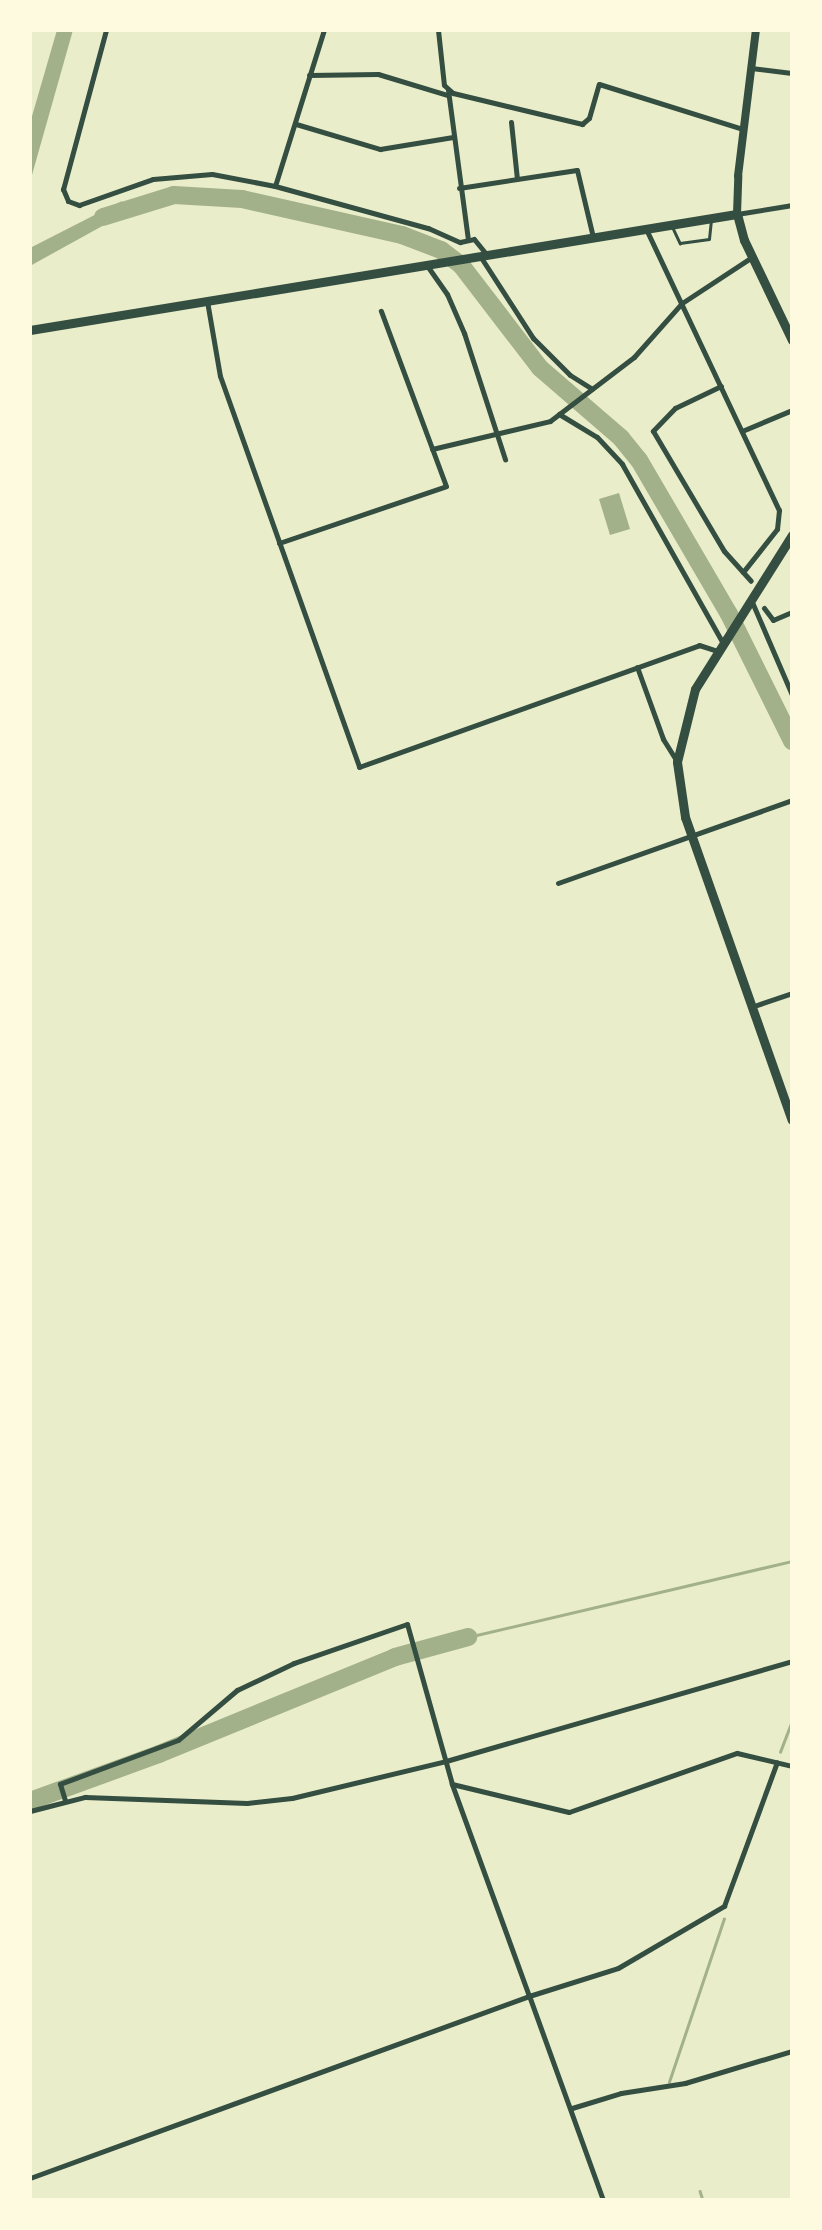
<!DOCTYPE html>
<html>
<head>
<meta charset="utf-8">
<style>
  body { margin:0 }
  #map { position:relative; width:822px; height:2230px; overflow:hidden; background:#e9edc9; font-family:Commissioner,sans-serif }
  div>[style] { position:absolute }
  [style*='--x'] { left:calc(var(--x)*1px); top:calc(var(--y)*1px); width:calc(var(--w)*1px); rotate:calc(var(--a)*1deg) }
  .water>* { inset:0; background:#a3b18a }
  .stream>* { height:2.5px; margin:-1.25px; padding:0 1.25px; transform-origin:1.25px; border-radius:1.25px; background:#a3b18a }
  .river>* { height:18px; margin:-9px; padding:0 9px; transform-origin:9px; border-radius:9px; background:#a3b18a }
  .service>* { height:2.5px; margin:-1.25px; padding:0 1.25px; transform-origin:1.25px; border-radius:1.25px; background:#344e41 }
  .minor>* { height:5px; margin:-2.5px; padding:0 2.5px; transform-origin:2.5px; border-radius:2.5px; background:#344e41 }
  .secondary>* { height:8px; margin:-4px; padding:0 4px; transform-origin:4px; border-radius:4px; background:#344e41 }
  .trunk>* { height:9px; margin:-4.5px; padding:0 4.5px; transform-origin:4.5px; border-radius:4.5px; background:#344e41 }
  span { translate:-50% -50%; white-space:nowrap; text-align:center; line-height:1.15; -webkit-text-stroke:8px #fefae0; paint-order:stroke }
  .frame { position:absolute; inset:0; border:32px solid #fefae0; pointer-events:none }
</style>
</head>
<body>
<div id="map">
  <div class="water">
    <div style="clip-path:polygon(57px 30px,73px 30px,30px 182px,30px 123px)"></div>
    <div style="clip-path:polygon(122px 201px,124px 214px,30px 266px,30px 248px)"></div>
    <div style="clip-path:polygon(619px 493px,630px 529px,610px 535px,599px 499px)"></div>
  </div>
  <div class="stream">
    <div style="--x:468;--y:1637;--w:333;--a:-13.2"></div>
    <div style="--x:780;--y:1752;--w:33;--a:-69"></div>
    <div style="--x:669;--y:2082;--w:172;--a:-71.4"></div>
    <div style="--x:700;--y:2191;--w:9;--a:72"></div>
  </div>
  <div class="river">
    <div style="--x:103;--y:217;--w:74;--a:-17.2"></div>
    <div style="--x:174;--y:195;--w:68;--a:3.4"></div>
    <div style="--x:242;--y:199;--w:164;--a:12.7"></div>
    <div style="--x:402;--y:235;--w:42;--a:21"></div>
    <div style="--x:441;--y:250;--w:25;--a:37"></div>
    <div style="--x:461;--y:265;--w:130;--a:52.5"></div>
    <div style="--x:540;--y:368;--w:107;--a:40.8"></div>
    <div style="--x:621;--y:438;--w:28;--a:51"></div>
    <div style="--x:639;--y:460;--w:178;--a:59.7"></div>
    <div style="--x:729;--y:614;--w:142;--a:63.6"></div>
    <div style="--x:30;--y:1801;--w:137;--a:-20"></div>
    <div style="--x:159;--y:1754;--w:255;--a:-22.3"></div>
    <div style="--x:395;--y:1657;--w:76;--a:-15.3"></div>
  </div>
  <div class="service">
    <div style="--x:673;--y:228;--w:17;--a:65"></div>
    <div style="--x:680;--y:243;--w:29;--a:-8"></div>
    <div style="--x:709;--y:239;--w:20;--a:-84"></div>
  </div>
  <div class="minor">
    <div style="--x:106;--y:30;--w:165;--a:105.1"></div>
    <div style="--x:63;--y:189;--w:13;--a:67"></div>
    <div style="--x:68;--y:201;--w:12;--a:20"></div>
    <div style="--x:79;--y:205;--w:78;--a:-19.4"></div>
    <div style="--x:153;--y:179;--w:59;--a:-4.8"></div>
    <div style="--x:212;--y:174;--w:64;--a:10.8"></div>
    <div style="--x:275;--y:186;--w:159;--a:15.4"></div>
    <div style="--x:428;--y:228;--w:35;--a:24"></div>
    <div style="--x:460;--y:242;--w:14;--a:-12"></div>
    <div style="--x:474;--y:239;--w:19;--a:51"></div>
    <div style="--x:438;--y:30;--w:55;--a:83.8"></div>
    <div style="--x:444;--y:85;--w:12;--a:42"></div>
    <div style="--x:453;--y:93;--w:133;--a:13.5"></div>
    <div style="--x:582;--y:124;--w:9;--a:-41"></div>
    <div style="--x:589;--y:118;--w:35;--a:-74"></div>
    <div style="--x:599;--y:84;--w:151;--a:17.4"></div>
    <div style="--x:751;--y:68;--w:41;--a:7"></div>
    <div style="--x:309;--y:75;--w:69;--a:-0.8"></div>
    <div style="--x:378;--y:74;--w:72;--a:16.9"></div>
    <div style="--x:448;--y:90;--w:150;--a:82.4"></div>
    <div style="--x:511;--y:122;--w:57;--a:84"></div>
    <div style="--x:296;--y:124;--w:88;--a:16.6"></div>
    <div style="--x:380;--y:149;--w:74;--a:-9.3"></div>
    <div style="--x:275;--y:186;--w:164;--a:-72.6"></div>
    <div style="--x:459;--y:188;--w:119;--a:-8.7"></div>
    <div style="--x:577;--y:170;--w:69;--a:76.6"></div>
    <div style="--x:737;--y:214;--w:56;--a:-9.3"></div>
    <div style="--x:646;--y:229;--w:311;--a:64.7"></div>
    <div style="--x:779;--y:510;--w:19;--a:96"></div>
    <div style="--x:777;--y:529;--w:55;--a:128.3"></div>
    <div style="--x:480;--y:256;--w:98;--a:57.1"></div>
    <div style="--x:533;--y:338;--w:52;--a:45"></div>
    <div style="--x:570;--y:375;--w:26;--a:32"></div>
    <div style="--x:428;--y:267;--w:33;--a:55"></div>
    <div style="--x:447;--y:294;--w:43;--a:66.4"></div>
    <div style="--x:464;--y:333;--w:133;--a:72"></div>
    <div style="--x:207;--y:301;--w:76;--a:80.2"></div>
    <div style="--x:220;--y:376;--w:415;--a:70.4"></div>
    <div style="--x:359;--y:767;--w:361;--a:-19.7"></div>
    <div style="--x:699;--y:645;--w:19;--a:18"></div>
    <div style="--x:721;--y:386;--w:51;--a:154.4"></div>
    <div style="--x:675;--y:408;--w:32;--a:134"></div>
    <div style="--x:653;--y:431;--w:139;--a:59.4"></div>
    <div style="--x:724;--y:551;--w:40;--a:48"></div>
    <div style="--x:559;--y:414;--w:44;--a:31.2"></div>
    <div style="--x:597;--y:437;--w:37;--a:47"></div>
    <div style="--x:622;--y:464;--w:206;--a:60.6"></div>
    <div style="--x:742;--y:431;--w:54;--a:-22.8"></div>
    <div style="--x:432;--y:449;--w:121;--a:-13.3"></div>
    <div style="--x:550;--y:421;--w:106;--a:-37.3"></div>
    <div style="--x:634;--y:357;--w:72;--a:-48.4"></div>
    <div style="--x:682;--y:303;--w:84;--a:-33.3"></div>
    <div style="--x:279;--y:543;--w:176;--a:-18.8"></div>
    <div style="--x:446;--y:486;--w:187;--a:-110.4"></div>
    <div style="--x:752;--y:602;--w:101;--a:66.7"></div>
    <div style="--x:764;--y:608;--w:15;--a:53"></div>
    <div style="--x:773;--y:620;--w:21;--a:-23"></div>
    <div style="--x:637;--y:667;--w:77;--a:70.1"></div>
    <div style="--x:663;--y:739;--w:25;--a:58"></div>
    <div style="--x:558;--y:883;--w:248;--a:-19.5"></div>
    <div style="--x:754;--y:1006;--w:40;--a:-18.9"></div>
    <div style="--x:452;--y:1784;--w:120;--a:13.5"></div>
    <div style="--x:569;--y:1812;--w:178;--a:-19.4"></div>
    <div style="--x:737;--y:1753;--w:57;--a:13.3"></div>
    <div style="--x:30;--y:1811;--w:57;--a:-14.3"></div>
    <div style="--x:85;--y:1797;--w:162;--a:2.1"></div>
    <div style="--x:247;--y:1803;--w:45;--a:-6.3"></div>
    <div style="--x:292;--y:1798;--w:158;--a:-13.5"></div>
    <div style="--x:446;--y:1761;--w:360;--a:-16.1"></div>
    <div style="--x:572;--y:2108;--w:51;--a:-17"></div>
    <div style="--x:621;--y:2093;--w:65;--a:-8.9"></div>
    <div style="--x:685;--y:2083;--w:112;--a:-16.7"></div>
    <div style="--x:30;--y:2178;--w:531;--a:-20.04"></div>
    <div style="--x:529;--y:1996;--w:226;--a:-110"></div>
    <div style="--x:452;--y:1784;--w:166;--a:-105.7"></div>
    <div style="--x:407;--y:1624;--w:120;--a:161"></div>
    <div style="--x:294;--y:1663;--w:63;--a:154.7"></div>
    <div style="--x:237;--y:1690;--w:77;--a:139.7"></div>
    <div style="--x:178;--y:1740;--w:126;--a:159.6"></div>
    <div style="--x:60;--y:1784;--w:17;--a:73"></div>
    <div style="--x:603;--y:2200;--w:217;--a:-109.9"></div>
    <div style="--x:529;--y:1996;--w:93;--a:-17.5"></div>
    <div style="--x:618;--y:1968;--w:123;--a:-30.3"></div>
    <div style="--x:724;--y:1906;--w:153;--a:-69.8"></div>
  </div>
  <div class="secondary">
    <div style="--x:737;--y:214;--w:38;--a:-88"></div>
    <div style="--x:738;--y:176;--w:147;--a:-83"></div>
  </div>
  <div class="trunk">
    <div style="--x:30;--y:330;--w:716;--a:-9.32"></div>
    <div style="--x:737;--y:214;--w:27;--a:75"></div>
    <div style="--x:744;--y:240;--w:111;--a:64.4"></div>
    <div style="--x:792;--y:535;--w:182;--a:122.2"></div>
    <div style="--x:695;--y:689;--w:75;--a:103.9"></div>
    <div style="--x:677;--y:762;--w:56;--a:81.7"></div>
    <div style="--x:685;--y:817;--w:321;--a:70.6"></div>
  </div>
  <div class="frame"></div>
</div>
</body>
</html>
